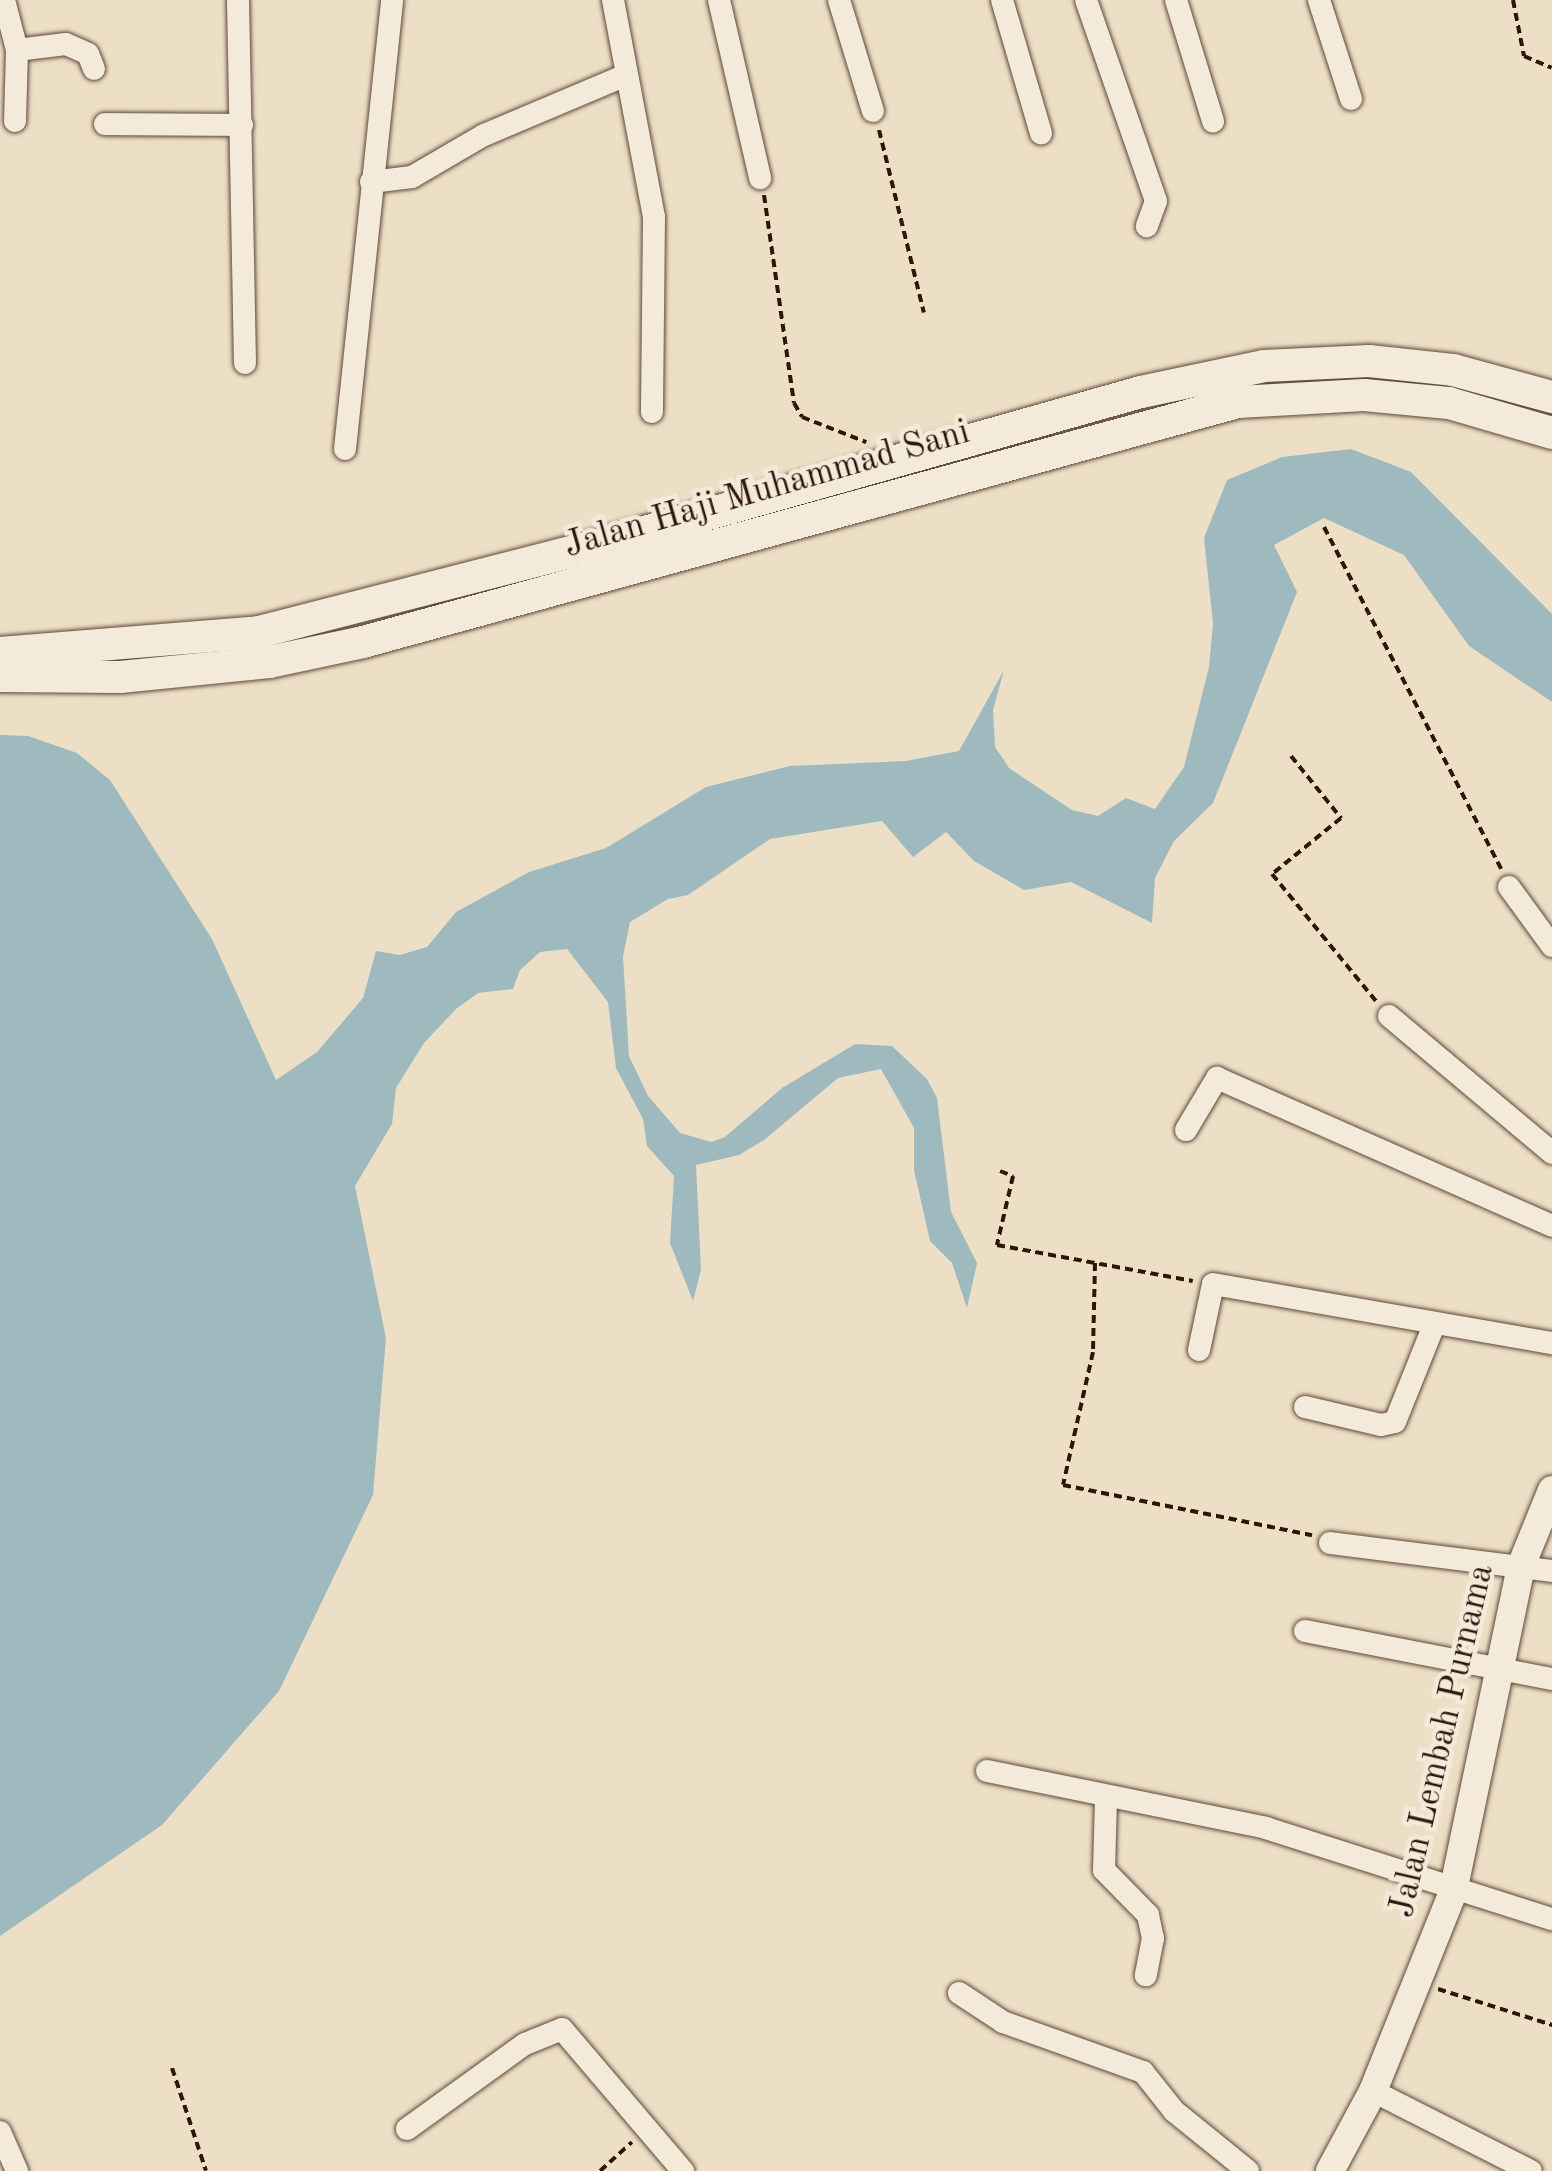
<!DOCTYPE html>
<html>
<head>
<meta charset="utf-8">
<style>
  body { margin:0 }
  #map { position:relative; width:1552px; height:2171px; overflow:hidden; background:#eddfc6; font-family:"Old Standard TT",serif }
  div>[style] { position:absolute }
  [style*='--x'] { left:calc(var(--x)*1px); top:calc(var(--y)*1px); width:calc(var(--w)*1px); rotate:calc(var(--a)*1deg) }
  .water>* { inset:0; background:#9ebabf }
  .path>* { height:4px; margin-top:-2px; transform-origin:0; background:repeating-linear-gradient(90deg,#2e1507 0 8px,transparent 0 13px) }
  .roads { filter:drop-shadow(0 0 2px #5e4837) drop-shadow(0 0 2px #5e4837) }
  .minor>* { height:22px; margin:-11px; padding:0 11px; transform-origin:11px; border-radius:11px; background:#f3eada }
  .tertiary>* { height:28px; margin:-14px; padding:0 14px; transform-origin:14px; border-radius:14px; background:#f3eada }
  .secondary>* { height:32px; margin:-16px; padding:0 16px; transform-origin:16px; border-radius:16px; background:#f3eada }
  span { translate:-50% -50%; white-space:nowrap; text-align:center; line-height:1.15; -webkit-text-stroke:9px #f3eada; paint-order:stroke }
  .street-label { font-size:35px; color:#2e1507 }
</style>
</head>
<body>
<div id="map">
  <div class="water">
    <div style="clip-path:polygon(1351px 449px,1411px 472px,1552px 614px,1552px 702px,1469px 646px,1404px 555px,1324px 518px,1274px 545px,1297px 592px,1213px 803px,1174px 841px,1155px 878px,1152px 923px,1071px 882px,1024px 890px,974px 861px,946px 832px,913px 857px,882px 821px,770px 839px,688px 895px,668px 899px,630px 922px,623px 957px,629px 1056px,648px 1096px,680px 1133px,711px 1142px,725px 1137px,782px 1088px,855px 1044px,892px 1046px,927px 1079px,937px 1098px,951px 1212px,977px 1263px,967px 1308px,952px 1263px,930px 1241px,914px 1170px,914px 1128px,881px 1069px,838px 1078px,764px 1140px,739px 1155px,696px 1165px,701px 1270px,693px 1301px,670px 1243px,674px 1176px,647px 1146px,643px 1119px,616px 1068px,608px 1002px,567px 949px,540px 952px,520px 970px,513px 989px,478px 993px,456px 1009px,424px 1043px,396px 1088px,392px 1124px,355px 1186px,386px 1338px,373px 1495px,279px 1691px,162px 1825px,0 1936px,0 735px,28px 736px,77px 753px,110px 780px,212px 939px,276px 1080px,317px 1052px,363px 998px,376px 951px,400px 955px,427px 947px,456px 912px,529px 872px,606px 848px,706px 787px,790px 766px,906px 761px,959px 751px,1004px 670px,993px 710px,995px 747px,1009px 768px,1072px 810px,1098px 816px,1126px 798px,1155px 809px,1184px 767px,1209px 667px,1213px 624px,1204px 538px,1227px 480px,1282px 457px)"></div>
  </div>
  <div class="path">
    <div style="--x:1513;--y:0;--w:57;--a:78.9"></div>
    <div style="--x:1524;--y:56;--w:30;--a:23"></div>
    <div style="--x:879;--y:130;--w:188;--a:76.2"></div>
    <div style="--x:764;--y:195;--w:210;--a:81.8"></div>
    <div style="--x:794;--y:403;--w:16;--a:60"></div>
    <div style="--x:802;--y:417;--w:69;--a:21.3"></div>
    <div style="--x:1324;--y:527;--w:385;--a:62.6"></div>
    <div style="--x:1291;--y:756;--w:80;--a:51.1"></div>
    <div style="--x:1341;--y:818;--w:89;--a:140.9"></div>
    <div style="--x:1272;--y:874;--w:164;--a:50.7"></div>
    <div style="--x:1000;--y:1171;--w:14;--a:21"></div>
    <div style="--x:1013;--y:1176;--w:71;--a:103.1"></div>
    <div style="--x:997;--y:1245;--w:199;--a:10.4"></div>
    <div style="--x:1095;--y:1263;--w:89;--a:91.3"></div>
    <div style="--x:1093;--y:1352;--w:136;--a:102.7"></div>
    <div style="--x:1063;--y:1485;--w:254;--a:11.4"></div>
    <div style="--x:1438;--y:1989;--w:120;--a:17.5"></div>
    <div style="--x:172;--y:2068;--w:108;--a:71.7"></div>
    <div style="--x:600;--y:2171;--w:43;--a:-42.2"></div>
  </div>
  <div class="roads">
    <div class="minor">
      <div style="--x:4;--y:0;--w:52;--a:75.4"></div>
      <div style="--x:17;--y:50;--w:71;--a:91.6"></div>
      <div style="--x:238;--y:0;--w:363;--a:88.9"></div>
      <div style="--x:613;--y:0;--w:221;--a:79.3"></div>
      <div style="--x:654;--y:217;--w:195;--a:90.6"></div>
      <div style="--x:719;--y:0;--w:183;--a:77"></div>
      <div style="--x:839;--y:0;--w:116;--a:73"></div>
      <div style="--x:1002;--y:0;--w:139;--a:73.7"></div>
      <div style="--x:1086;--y:0;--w:213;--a:70.8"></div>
      <div style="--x:1156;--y:201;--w:27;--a:110"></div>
      <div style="--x:1176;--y:0;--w:127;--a:73"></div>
      <div style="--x:1319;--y:0;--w:104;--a:72.1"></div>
      <div style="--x:17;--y:50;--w:49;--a:-7"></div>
      <div style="--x:66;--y:44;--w:24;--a:24"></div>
      <div style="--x:88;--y:54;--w:16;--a:68"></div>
      <div style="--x:105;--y:124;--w:137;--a:0.4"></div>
      <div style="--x:371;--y:182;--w:41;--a:-7"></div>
      <div style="--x:412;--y:177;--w:83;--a:-30.3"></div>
      <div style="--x:484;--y:135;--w:152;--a:-22.9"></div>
      <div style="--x:345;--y:449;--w:451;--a:-84"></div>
      <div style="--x:1509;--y:887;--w:73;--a:53.9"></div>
      <div style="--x:1389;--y:1016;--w:213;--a:40"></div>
      <div style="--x:1186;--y:1130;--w:61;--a:-59.2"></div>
      <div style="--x:1217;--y:1078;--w:366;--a:23.8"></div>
      <div style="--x:1199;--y:1350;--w:67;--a:-78"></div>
      <div style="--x:1213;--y:1284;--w:344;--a:9.9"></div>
      <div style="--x:1305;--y:1407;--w:78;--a:13.3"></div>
      <div style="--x:1381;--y:1425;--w:14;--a:-12"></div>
      <div style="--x:1395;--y:1422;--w:105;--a:-68.1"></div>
      <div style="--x:1330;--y:1543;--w:224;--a:7.2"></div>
      <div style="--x:1305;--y:1631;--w:252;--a:11"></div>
      <div style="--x:987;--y:1771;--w:285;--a:11.5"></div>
      <div style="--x:1266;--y:1828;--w:300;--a:17.7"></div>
      <div style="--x:1106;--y:1799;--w:71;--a:91.6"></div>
      <div style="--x:1104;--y:1870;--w:63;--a:45.6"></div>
      <div style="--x:1148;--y:1915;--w:24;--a:78"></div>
      <div style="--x:1153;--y:1938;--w:38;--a:101"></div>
      <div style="--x:959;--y:1993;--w:53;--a:33.4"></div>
      <div style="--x:1003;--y:2022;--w:149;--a:19.7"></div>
      <div style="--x:1143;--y:2072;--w:50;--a:51.5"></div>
      <div style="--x:1174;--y:2111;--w:95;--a:39"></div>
      <div style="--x:1373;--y:2091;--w:177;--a:26.9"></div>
      <div style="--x:407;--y:2129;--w:145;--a:-35.8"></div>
      <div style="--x:525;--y:2044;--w:40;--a:-22"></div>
      <div style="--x:562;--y:2029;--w:187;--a:49.6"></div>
      <div style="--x:0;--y:2132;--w:43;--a:66.4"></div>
    </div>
    <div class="tertiary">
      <div style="--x:1330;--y:2171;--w:91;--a:-61.7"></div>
      <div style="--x:1373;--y:2091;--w:214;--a:-68.1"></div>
      <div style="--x:1453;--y:1892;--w:333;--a:-78.2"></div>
      <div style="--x:1521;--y:1566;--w:82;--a:-67.8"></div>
    </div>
    <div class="secondary">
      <div style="--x:0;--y:653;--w:260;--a:-4.6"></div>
      <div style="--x:259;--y:632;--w:354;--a:-14.4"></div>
      <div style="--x:602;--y:544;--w:560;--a:-15.75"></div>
      <div style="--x:1141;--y:392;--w:126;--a:-11.9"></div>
      <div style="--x:1264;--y:366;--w:105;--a:-2.7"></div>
      <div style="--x:1369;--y:361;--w:84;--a:6.1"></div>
      <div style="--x:1453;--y:370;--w:103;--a:15.3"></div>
      <div style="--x:0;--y:676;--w:120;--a:0.5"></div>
      <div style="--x:120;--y:677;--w:150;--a:-5.7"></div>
      <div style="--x:269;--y:662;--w:96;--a:-12"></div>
      <div style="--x:363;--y:642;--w:907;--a:-15.34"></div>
      <div style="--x:1238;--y:402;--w:126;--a:-3.2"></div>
      <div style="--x:1364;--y:395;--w:85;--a:5.4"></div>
      <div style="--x:1449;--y:403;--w:107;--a:16.2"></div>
    </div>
  </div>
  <div class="street-label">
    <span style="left:767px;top:490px;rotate:-16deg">Jalan Haji Muhammad Sani</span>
    <span style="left:1443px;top:1741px;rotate:-77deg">Jalan Lembah Purnama</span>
  </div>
</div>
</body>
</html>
